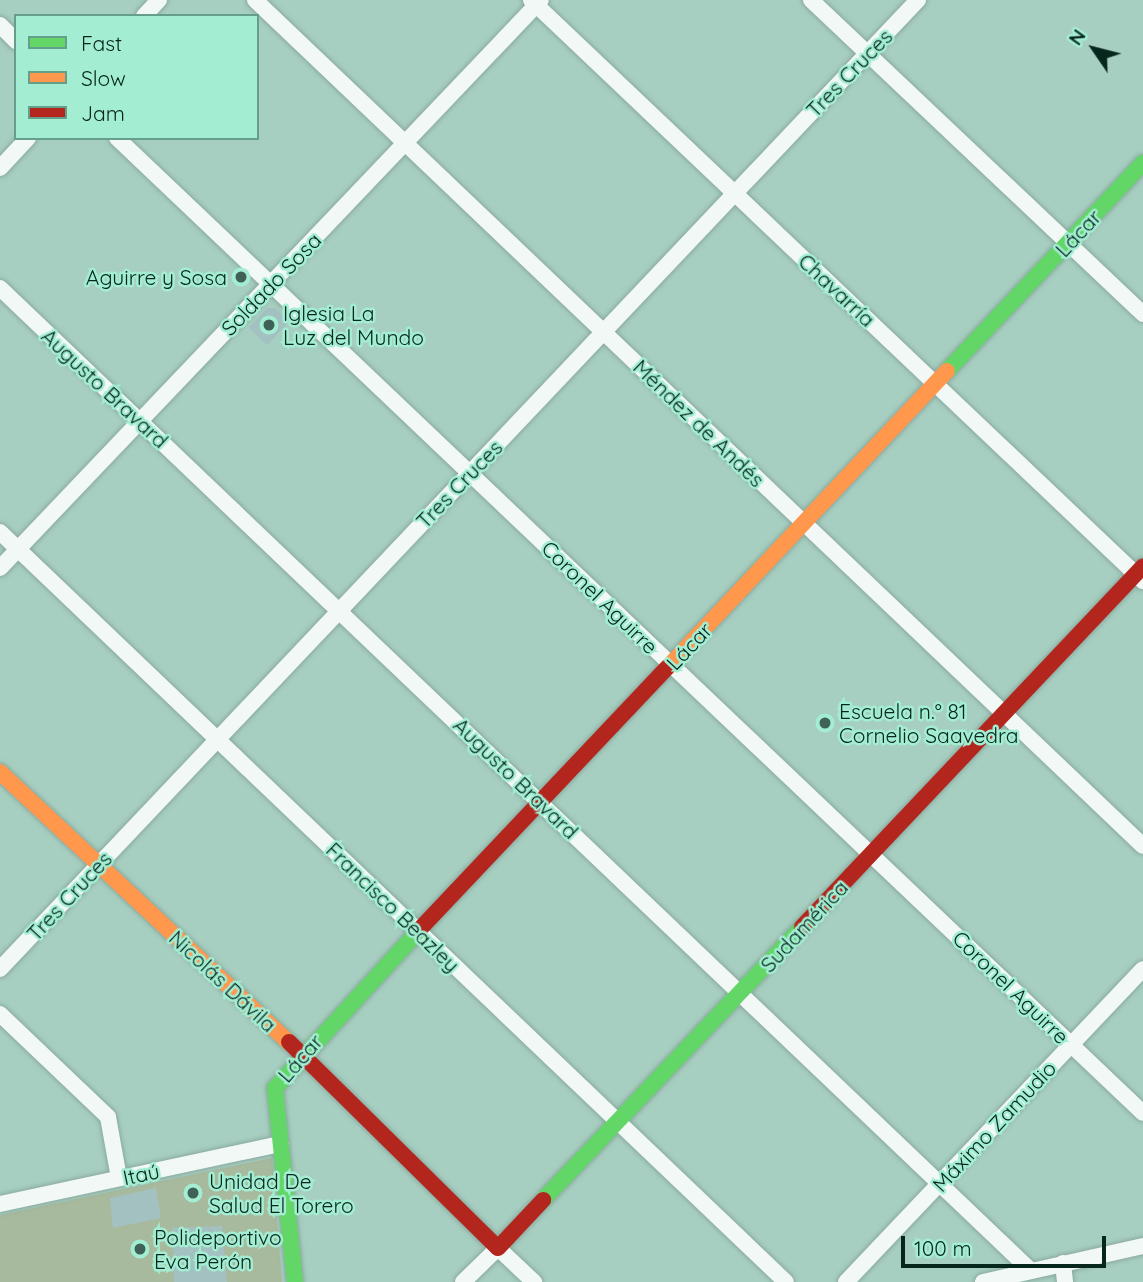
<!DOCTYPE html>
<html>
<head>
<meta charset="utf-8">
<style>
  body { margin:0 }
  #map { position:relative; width:1143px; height:1282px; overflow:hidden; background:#a7cfc1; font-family:Quicksand,sans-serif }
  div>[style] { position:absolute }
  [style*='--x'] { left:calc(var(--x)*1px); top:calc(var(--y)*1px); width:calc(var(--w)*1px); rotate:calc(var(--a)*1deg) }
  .green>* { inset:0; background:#a8ba9d }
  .building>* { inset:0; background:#a2c1c0 }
  .roads { filter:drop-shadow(0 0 2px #8aaa9f) drop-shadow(0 0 2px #8aaa9f) }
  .street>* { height:16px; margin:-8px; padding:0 8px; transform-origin:8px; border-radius:8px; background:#f2f8f6 }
  .fast>* { height:16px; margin:-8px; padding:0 8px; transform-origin:8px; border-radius:8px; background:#63d668 }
  .slow>* { height:16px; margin:-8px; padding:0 8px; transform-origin:8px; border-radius:8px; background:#ff974d }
  .jam>* { height:16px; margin:-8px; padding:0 8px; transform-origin:8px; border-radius:8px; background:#b3261e }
  .dots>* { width:19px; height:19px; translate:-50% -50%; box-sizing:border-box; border:4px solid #a3eed3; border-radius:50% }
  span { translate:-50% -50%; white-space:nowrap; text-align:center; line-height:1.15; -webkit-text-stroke:5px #a3eed3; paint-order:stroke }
  .street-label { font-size:21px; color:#07261d }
  .poi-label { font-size:21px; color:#07261d }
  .right { translate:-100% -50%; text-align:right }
  .left { translate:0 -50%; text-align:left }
  .legend { position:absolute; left:14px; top:14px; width:245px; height:126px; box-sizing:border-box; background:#a3eed3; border:2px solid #659e8a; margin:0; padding:9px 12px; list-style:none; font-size:21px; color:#07261d }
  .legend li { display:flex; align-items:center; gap:14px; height:35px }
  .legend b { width:35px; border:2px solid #659e8a }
  .north { position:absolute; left:1059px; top:14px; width:70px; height:70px; -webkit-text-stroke:5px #a3eed3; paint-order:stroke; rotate:305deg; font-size:19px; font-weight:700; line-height:28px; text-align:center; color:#07261d }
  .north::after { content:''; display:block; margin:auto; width:24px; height:32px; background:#07261d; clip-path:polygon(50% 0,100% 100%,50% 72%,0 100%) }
  .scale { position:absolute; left:901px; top:1236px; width:205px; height:32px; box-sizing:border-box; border:4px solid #07261d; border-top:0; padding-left:9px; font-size:21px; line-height:24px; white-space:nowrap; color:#07261d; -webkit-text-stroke:5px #a3eed3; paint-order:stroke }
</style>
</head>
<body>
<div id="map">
  <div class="green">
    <div style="clip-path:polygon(272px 1158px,282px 1282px,0 1282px,0 1215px)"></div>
  </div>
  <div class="building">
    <div style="clip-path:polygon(267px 308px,275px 308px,289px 322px,267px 345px,249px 328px)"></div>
    <div style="clip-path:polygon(156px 1188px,161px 1218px,113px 1228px,110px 1198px)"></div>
    <div style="clip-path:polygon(222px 1226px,227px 1282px,174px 1282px,172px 1228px)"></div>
  </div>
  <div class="roads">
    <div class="street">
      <div style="--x:255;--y:0;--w:1226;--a:43.61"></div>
      <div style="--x:531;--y:0;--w:844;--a:43.51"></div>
      <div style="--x:811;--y:0;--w:457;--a:43.4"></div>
      <div style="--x:144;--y:16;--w:22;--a:-47"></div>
      <div style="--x:0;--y:25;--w:23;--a:45"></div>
      <div style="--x:117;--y:138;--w:1415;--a:43.54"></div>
      <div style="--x:0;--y:168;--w:41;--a:-47"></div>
      <div style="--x:0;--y:288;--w:1423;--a:43.63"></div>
      <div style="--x:0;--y:532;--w:1086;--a:43.66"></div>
      <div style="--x:0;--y:568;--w:784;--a:-46.39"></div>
      <div style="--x:0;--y:969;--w:1335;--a:-46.55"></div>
      <div style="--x:0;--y:1014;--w:149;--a:43.6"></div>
      <div style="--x:108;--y:1117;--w:62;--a:79.8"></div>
      <div style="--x:0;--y:1204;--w:287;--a:-12.1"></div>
      <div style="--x:1063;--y:1263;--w:19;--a:84"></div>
      <div style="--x:463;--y:1282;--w:49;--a:-44.2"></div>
      <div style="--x:498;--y:1248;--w:50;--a:43.4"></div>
      <div style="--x:846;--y:1282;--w:431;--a:-46.5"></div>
      <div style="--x:983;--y:1282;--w:164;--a:-12.7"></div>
    </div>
    <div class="fast">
      <div style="--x:947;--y:371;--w:286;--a:-46.7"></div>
      <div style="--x:543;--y:1200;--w:376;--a:-46.5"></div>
      <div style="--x:295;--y:1282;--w:195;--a:-95.9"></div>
      <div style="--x:275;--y:1088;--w:215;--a:-47.6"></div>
    </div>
    <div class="slow">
      <div style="--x:667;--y:668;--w:408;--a:-46.7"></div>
      <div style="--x:0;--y:772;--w:396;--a:43.1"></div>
    </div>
    <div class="jam">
      <div style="--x:802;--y:927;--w:496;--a:-46.6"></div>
      <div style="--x:420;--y:929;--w:359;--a:-46.6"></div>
      <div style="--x:289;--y:1042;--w:293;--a:44.6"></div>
      <div style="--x:498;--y:1248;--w:66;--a:-46.8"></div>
    </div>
  </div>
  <div class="dots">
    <div style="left:241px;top:277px;background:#3f6156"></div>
    <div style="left:269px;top:325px;background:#3f6156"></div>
    <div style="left:825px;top:723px;background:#3f6156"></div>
    <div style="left:193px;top:1193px;background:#3f6156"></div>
    <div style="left:140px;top:1249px;background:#3f6156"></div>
  </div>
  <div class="street-label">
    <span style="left:849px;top:73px;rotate:-46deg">Tres Cruces</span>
    <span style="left:1078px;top:233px;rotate:-47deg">Lácar</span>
    <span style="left:271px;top:284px;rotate:-46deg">Soldado Sosa</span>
    <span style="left:837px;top:290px;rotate:43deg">Chavarría</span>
    <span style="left:105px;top:388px;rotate:43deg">Augusto Bravard</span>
    <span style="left:699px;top:423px;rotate:44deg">Méndez de Andés</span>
    <span style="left:459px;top:484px;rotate:-46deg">Tres Cruces</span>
    <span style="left:600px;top:597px;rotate:44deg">Coronel Aguirre</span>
    <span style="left:689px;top:646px;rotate:-47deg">Lácar</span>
    <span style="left:516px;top:778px;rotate:44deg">Augusto Bravard</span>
    <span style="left:69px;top:896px;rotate:-47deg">Tres Cruces</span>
    <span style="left:393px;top:907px;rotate:44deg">Francisco Beazley</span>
    <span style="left:804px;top:926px;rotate:-47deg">Sudamérica</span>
    <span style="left:223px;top:981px;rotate:43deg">Nicolás Dávila</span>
    <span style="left:1011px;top:987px;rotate:44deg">Coronel Aguirre</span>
    <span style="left:300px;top:1058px;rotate:-49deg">Lácar</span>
    <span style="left:994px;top:1126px;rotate:-47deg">Máximo Zamudio</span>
    <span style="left:141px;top:1174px;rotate:-12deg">Itaú</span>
  </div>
  <div class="poi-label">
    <span class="right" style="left:227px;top:277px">Aguirre y Sosa</span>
    <span class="left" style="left:283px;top:325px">Iglesia La<br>Luz del Mundo</span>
    <span class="left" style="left:839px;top:723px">Escuela n.° 81<br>Cornelio Saavedra</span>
    <span class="left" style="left:209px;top:1193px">Unidad De<br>Salud El Torero</span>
    <span class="left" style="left:154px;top:1249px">Polideportivo<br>Eva Perón</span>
  </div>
  <ul class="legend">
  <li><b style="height:9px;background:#63d668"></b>Fast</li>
  <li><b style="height:9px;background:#ff974d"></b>Slow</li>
  <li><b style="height:9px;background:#b3261e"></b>Jam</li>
  </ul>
  <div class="north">N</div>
  <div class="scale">100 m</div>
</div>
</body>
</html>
